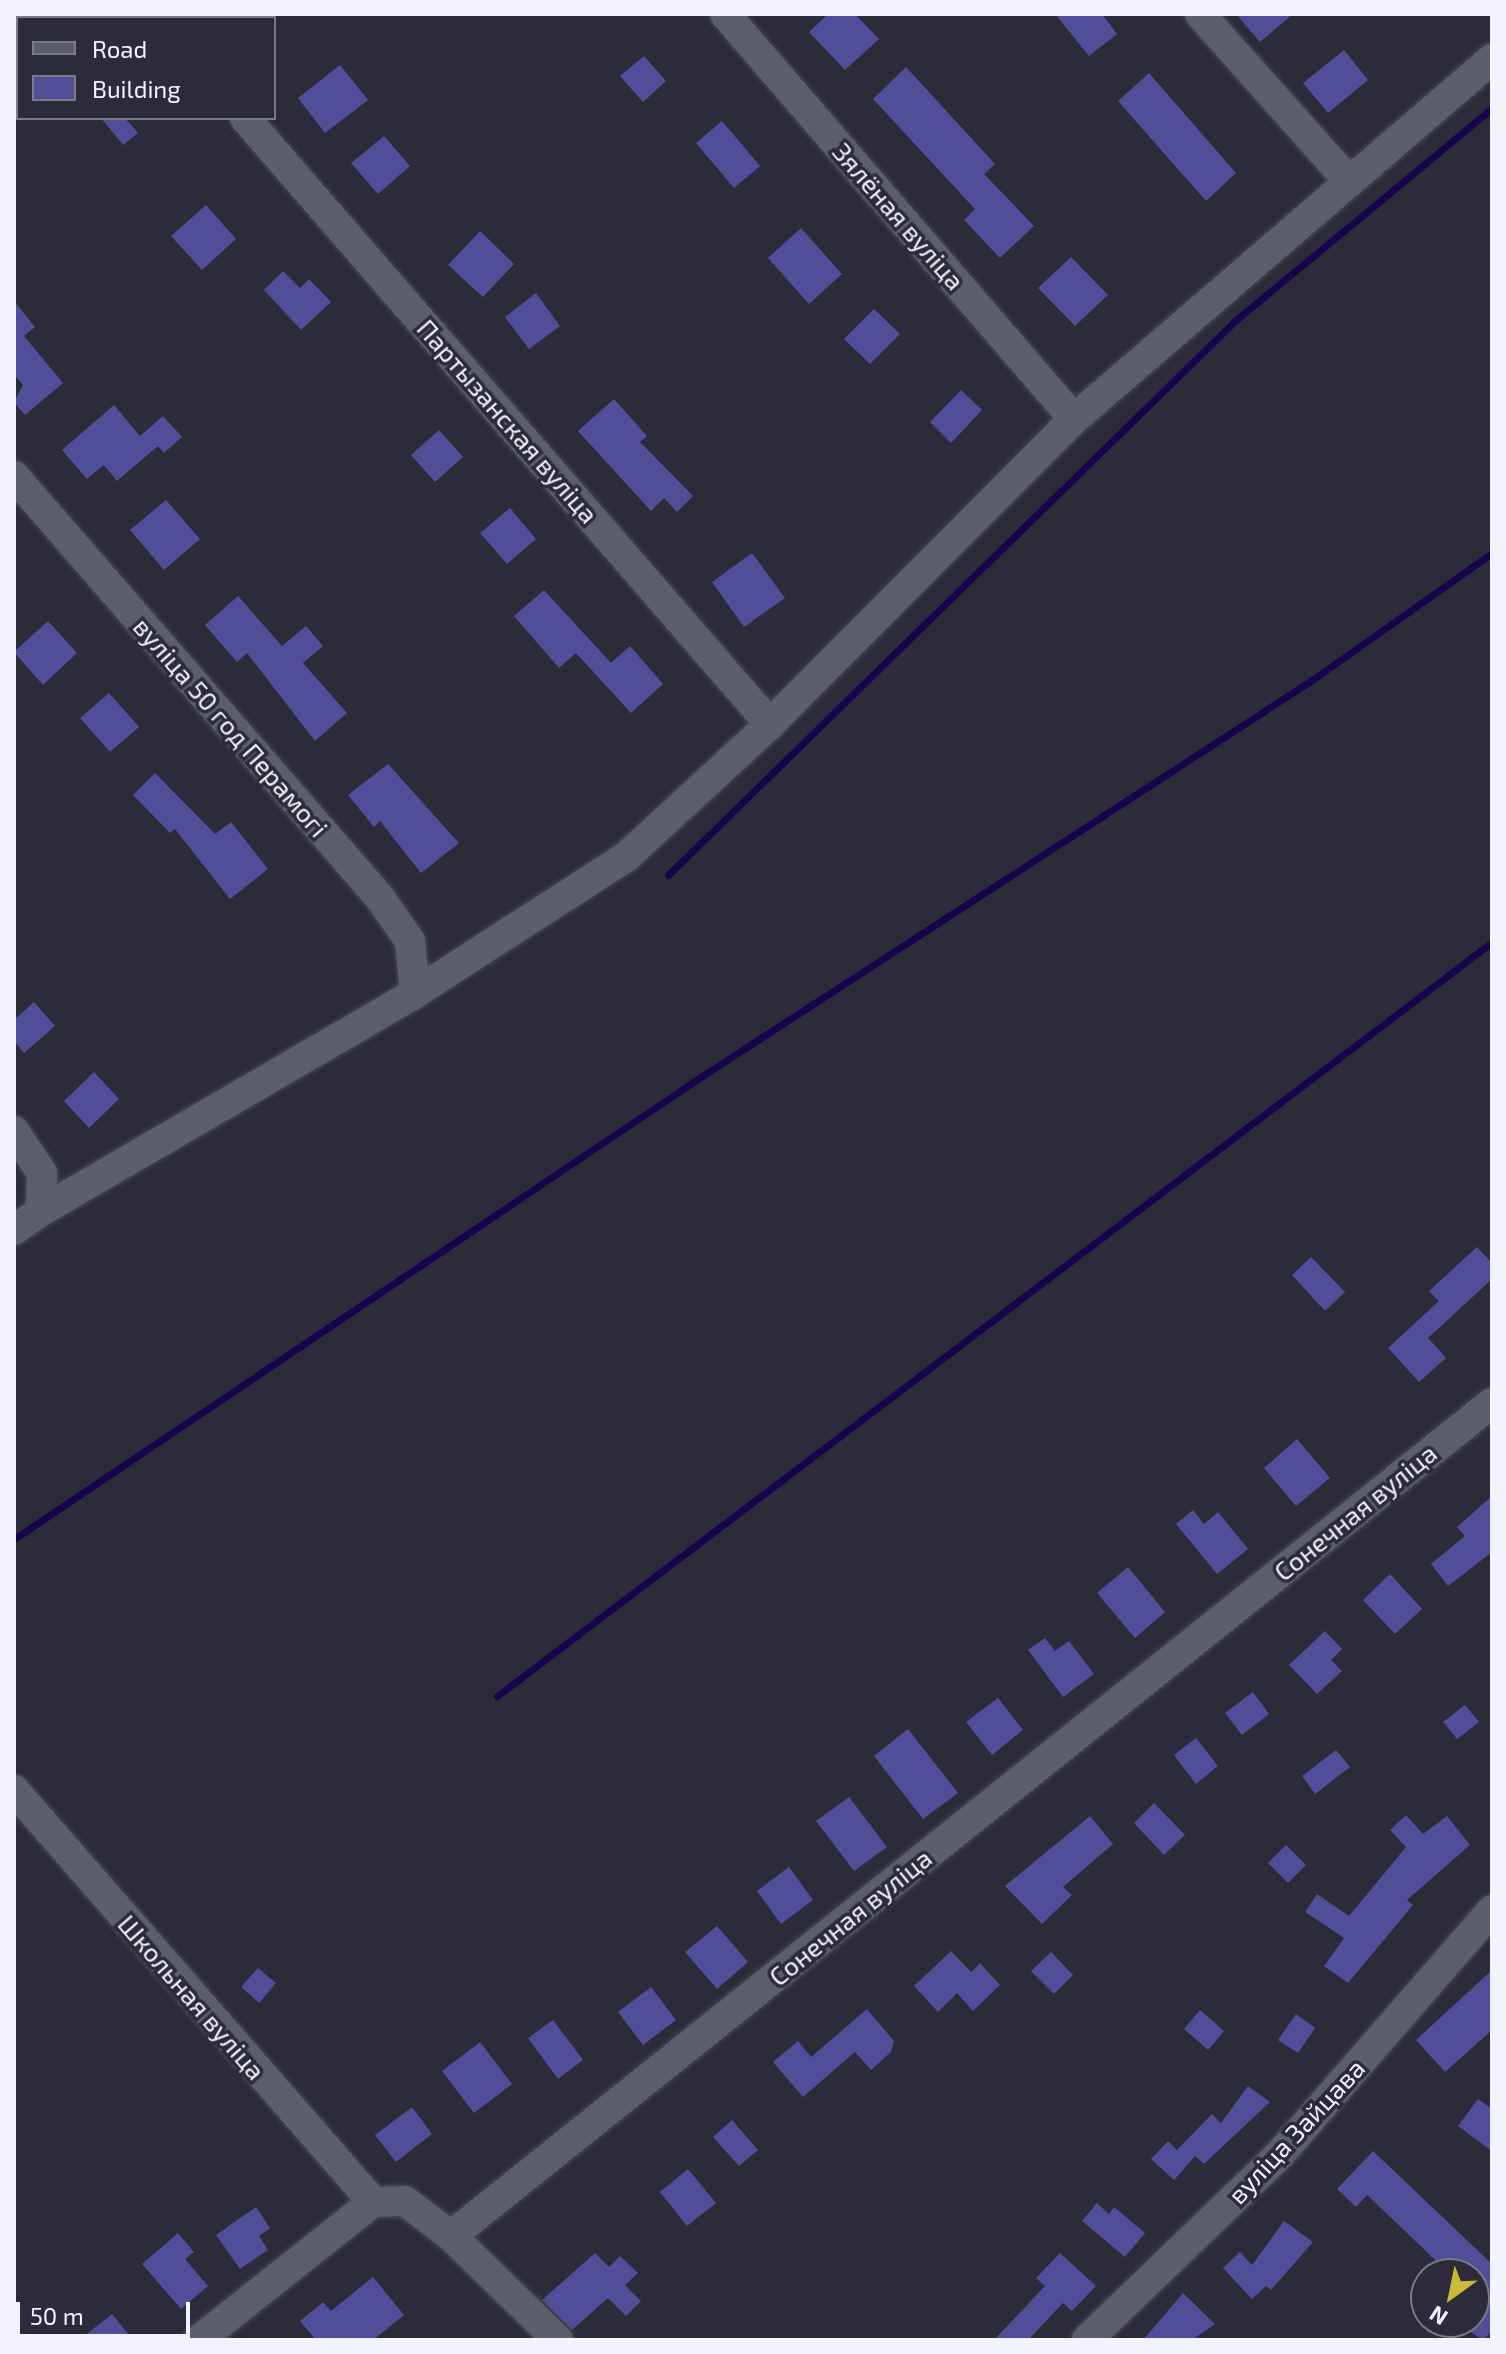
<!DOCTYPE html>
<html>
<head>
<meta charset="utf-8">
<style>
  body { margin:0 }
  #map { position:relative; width:1506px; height:2354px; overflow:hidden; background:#2b2b39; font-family:"Exo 2",sans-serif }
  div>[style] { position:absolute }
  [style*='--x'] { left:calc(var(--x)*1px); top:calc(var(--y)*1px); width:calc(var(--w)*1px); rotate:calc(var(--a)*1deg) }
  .stream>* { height:7px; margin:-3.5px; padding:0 3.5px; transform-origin:3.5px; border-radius:3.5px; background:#17044d }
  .building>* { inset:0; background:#514e99 }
  .roads { filter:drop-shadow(0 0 2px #494a55) drop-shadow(0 0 2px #494a55) }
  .minor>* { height:30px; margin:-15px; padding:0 15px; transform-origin:15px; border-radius:15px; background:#5c5d6d }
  span { translate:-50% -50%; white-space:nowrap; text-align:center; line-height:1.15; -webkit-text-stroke:7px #2b2b39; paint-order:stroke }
  .street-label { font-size:26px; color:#f3f3fd }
  .frame { position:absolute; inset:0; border:16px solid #f3f3fd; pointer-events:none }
  .legend { position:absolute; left:16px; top:16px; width:260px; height:104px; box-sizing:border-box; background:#2b2b39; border:2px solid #7b7b87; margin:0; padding:10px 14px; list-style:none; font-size:24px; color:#f3f3fd }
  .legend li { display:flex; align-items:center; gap:16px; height:40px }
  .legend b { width:40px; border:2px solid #7b7b87 }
  .north { position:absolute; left:1410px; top:2258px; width:80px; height:80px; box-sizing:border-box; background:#2b2b39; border:2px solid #7b7b87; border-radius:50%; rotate:213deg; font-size:22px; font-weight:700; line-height:32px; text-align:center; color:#f3f3fd }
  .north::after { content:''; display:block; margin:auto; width:28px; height:36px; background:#c9ba3a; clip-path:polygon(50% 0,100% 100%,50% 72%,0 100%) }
  .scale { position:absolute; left:16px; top:2302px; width:174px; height:36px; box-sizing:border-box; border:4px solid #f3f3fd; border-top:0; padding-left:10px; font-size:24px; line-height:28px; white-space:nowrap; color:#f3f3fd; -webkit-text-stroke:6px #2b2b39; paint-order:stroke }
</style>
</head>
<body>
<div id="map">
  <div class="stream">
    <div style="--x:668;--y:875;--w:794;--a:-44.34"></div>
    <div style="--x:1236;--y:320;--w:332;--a:-39.6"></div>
    <div style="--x:14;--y:1539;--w:818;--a:-33.94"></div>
    <div style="--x:693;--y:1082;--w:738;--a:-33"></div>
    <div style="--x:1312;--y:680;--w:220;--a:-35.2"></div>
    <div style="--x:497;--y:1696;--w:1248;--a:-37.15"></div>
  </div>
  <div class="building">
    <div style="clip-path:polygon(828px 14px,855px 14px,879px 39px,845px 70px,809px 32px)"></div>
    <div style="clip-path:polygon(1055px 14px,1102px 14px,1117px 34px,1089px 56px)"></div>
    <div style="clip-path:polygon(1236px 14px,1293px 14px,1260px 42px)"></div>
    <div style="clip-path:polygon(1344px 50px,1368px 80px,1328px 113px,1303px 83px)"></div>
    <div style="clip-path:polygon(644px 56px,666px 81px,643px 102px,620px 76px)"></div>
    <div style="clip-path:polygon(340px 65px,368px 100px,325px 133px,298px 98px)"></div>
    <div style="clip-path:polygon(906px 67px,995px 164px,984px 174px,1034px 226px,1000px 258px,964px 220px,975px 209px,873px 99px)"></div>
    <div style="clip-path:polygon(1149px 73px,1236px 173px,1206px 201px,1118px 101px)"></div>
    <div style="clip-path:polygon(101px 118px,125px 118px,138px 133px,123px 145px)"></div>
    <div style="clip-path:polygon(722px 121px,760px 166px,734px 188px,696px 143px)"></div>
    <div style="clip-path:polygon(384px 136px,410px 166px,378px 194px,351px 163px)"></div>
    <div style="clip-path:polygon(206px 205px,236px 239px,202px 270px,171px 236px)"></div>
    <div style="clip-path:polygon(801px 228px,842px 274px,809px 304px,768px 258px)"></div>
    <div style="clip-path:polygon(480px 231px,514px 264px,483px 297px,448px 265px)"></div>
    <div style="clip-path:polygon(1071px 257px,1108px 295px,1075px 326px,1038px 288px)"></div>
    <div style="clip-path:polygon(283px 271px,300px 288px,309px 279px,331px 302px,301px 330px,264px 290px)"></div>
    <div style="clip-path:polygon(536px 293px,560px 326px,529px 349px,505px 317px)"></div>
    <div style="clip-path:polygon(14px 301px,35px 327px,24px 336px,63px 383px,25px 415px,14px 402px,23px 385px,14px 374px)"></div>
    <div style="clip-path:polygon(874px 309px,900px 334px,870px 364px,844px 339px)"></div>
    <div style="clip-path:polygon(961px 390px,982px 410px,951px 443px,930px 422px)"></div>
    <div style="clip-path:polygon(614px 399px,647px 436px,640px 442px,693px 496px,677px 512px,664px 498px,651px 511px,578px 431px)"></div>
    <div style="clip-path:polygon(114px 405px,140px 436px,163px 416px,182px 437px,164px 453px,158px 446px,117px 481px,104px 465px,87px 479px,62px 450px)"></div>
    <div style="clip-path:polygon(439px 430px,463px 457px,435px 482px,411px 455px)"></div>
    <div style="clip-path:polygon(166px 500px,200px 539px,164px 570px,130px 530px)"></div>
    <div style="clip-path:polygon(510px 508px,536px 539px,507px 564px,480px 533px)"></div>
    <div style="clip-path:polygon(752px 553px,785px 598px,744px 627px,712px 582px)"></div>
    <div style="clip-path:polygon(544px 590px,611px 663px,630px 646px,663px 684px,631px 713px,576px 653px,559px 668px,514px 616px)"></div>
    <div style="clip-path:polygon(238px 596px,282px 646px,306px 626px,323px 646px,303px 663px,347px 713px,315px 741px,247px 653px,237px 662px,205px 625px)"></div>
    <div style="clip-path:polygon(48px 621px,77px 653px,43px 685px,14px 652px)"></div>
    <div style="clip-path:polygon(109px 693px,139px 727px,110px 752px,80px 718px)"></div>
    <div style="clip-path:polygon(388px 764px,459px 843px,421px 873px,380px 821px,374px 827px,348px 795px)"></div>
    <div style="clip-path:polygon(155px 773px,215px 834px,231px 822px,268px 869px,230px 899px,175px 829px,170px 833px,133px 795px)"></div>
    <div style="clip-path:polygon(34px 1002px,55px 1026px,24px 1053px,14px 1041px,14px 1020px)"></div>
    <div style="clip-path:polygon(94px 1072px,119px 1099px,89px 1128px,64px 1101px)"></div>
    <div style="clip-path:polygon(1477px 1247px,1492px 1263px,1492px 1279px,1428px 1338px,1446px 1358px,1419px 1382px,1388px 1348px,1439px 1301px,1429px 1291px)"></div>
    <div style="clip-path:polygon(1311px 1257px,1345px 1292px,1325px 1311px,1292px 1275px)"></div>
    <div style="clip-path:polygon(1297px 1439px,1330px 1478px,1296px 1506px,1264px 1468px)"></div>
    <div style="clip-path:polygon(1492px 1496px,1492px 1552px,1448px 1586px,1431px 1564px,1465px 1536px,1457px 1527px)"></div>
    <div style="clip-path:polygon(1193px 1510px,1204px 1524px,1218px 1512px,1248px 1549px,1217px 1574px,1176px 1524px)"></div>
    <div style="clip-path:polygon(1128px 1567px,1165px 1612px,1135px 1638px,1097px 1593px)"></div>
    <div style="clip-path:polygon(1390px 1574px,1422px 1609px,1395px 1634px,1363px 1600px)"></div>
    <div style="clip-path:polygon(1325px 1631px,1342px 1649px,1331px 1660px,1342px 1671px,1317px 1694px,1289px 1665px)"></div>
    <div style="clip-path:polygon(1045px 1638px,1055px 1651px,1069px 1641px,1094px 1674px,1063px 1697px,1028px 1650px)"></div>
    <div style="clip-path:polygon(1253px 1692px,1269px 1714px,1242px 1735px,1225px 1713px)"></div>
    <div style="clip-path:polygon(998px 1698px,1023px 1730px,992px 1755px,966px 1722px)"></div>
    <div style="clip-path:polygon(1465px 1705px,1479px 1722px,1457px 1739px,1443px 1722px)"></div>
    <div style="clip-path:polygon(908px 1729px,958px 1793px,923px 1819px,874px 1756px)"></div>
    <div style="clip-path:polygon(1196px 1738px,1218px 1766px,1196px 1784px,1174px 1755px)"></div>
    <div style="clip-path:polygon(1336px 1750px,1350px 1767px,1315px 1794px,1302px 1776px)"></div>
    <div style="clip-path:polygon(849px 1797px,887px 1847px,854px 1871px,816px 1821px)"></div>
    <div style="clip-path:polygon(1154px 1803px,1185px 1835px,1164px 1855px,1134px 1823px)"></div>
    <div style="clip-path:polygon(1406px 1815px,1423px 1834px,1447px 1816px,1470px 1845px,1407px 1900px,1413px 1905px,1348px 1983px,1324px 1966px,1344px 1938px,1305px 1912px,1317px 1894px,1349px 1916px,1406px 1847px,1390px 1830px)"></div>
    <div style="clip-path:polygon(1090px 1816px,1113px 1844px,1063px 1887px,1072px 1895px,1042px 1924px,1005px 1886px)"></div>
    <div style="clip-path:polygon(1286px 1845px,1306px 1865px,1288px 1883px,1268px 1863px)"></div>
    <div style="clip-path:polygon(789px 1867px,813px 1900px,781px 1924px,757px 1891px)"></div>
    <div style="clip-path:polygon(717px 1926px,748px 1962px,717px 1989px,685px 1952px)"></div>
    <div style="clip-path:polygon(951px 1951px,971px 1972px,980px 1963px,1000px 1985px,973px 2011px,957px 1993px,938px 2012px,914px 1986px)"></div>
    <div style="clip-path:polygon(1051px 1952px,1073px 1975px,1054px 1994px,1031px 1971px)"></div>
    <div style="clip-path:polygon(258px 1968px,276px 1983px,259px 2003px,241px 1987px)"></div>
    <div style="clip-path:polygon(1492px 1970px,1492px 2030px,1445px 2072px,1416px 2040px)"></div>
    <div style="clip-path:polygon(651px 1987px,676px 2020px,643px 2045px,618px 2012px)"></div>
    <div style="clip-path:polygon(867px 2009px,894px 2041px,891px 2052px,871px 2070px,855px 2052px,803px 2097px,773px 2062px,798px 2041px,811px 2057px)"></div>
    <div style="clip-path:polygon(1200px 2010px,1224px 2031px,1208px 2050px,1184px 2029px)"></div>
    <div style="clip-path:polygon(1296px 2014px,1315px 2028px,1298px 2053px,1278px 2040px)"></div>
    <div style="clip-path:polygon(553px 2020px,583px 2060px,558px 2079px,528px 2038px)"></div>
    <div style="clip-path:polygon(480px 2042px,512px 2084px,474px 2113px,442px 2071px)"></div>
    <div style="clip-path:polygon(1248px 2086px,1270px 2102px,1204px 2164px,1195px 2156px,1174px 2180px,1151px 2159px,1168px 2141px,1177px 2150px,1212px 2114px,1221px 2123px)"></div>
    <div style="clip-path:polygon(1478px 2099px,1492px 2109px,1492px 2151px,1458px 2126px)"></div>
    <div style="clip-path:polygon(412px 2107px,432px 2134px,396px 2162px,375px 2135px)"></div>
    <div style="clip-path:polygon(732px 2120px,758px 2150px,739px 2166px,713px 2137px)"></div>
    <div style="clip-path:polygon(1373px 2151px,1492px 2264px,1492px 2331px,1483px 2340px,1455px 2322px,1474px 2322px,1474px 2274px,1450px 2274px,1367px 2195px,1356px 2207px,1337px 2189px)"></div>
    <div style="clip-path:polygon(688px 2169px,716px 2203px,687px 2226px,660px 2192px)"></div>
    <div style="clip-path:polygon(1097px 2203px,1109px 2214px,1114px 2207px,1145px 2233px,1125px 2257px,1082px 2221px)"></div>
    <div style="clip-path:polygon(256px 2207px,270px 2228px,259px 2236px,268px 2250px,240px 2269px,216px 2235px)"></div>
    <div style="clip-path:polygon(1284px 2221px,1313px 2242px,1271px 2290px,1266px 2286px,1252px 2299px,1223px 2268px,1240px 2252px,1252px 2265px)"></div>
    <div style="clip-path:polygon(178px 2233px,194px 2252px,185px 2259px,208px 2286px,181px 2309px,142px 2264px)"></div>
    <div style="clip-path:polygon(595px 2253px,609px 2267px,620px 2256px,638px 2273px,625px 2285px,641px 2301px,626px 2316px,608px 2298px,572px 2330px,542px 2300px)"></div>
    <div style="clip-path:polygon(1060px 2253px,1096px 2286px,1072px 2311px,1063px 2303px,1028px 2340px,994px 2340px,1045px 2286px,1036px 2278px)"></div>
    <div style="clip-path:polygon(373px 2277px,404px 2315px,373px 2340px,316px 2340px,300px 2321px,323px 2302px,331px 2311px)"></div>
    <div style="clip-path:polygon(1183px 2293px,1215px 2324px,1192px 2340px,1143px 2340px)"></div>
    <div style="clip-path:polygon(112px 2314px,133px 2340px,79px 2340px)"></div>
  </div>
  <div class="roads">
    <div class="minor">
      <div style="--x:151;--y:14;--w:5;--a:53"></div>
      <div style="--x:725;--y:14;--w:535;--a:49.25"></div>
      <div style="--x:1200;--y:14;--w:224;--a:48.3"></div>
      <div style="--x:245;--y:118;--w:802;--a:49.1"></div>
      <div style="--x:14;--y:476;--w:559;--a:49.06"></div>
      <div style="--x:380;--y:898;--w:52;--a:55.1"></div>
      <div style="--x:410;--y:941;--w:52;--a:84.5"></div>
      <div style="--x:14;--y:1131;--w:50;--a:56.3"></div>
      <div style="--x:42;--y:1173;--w:38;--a:92"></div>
      <div style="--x:41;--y:1211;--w:33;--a:145"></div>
      <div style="--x:41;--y:1211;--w:433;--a:-30.2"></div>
      <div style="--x:415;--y:993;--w:251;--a:-32.8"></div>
      <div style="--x:626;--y:857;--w:196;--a:-42.7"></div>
      <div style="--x:770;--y:724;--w:431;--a:-45.1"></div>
      <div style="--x:1074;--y:419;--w:552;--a:-40.74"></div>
      <div style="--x:14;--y:1790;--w:546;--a:48.93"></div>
      <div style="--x:451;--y:2236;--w:149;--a:44.2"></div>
      <div style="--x:199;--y:2340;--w:222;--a:-38.4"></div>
      <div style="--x:373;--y:2202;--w:32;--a:-2"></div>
      <div style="--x:405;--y:2201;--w:58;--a:37.3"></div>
      <div style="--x:451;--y:2236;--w:1333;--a:-38.67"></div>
      <div style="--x:1087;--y:2340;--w:269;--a:-43.9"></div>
      <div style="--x:1281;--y:2153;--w:322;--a:-49"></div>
    </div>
  </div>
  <div class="street-label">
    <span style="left:899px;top:216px;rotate:49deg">Зялёная вуліца</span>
    <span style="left:508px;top:421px;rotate:49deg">Партызанская вуліца</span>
    <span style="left:231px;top:727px;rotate:49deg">вуліца 50 год Перамогі</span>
    <span style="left:1355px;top:1512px;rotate:-39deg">Сонечная вуліца</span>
    <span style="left:850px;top:1917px;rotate:-39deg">Сонечная вуліца</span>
    <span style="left:192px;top:1997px;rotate:49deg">Школьная вуліца</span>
    <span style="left:1296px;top:2131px;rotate:-47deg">вуліца Зайцава</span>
  </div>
  <div class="frame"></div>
  <ul class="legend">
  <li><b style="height:10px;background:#5c5d6d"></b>Road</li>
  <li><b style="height:22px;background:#514e99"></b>Building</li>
  </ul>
  <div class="north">N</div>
  <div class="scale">50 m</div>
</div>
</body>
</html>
